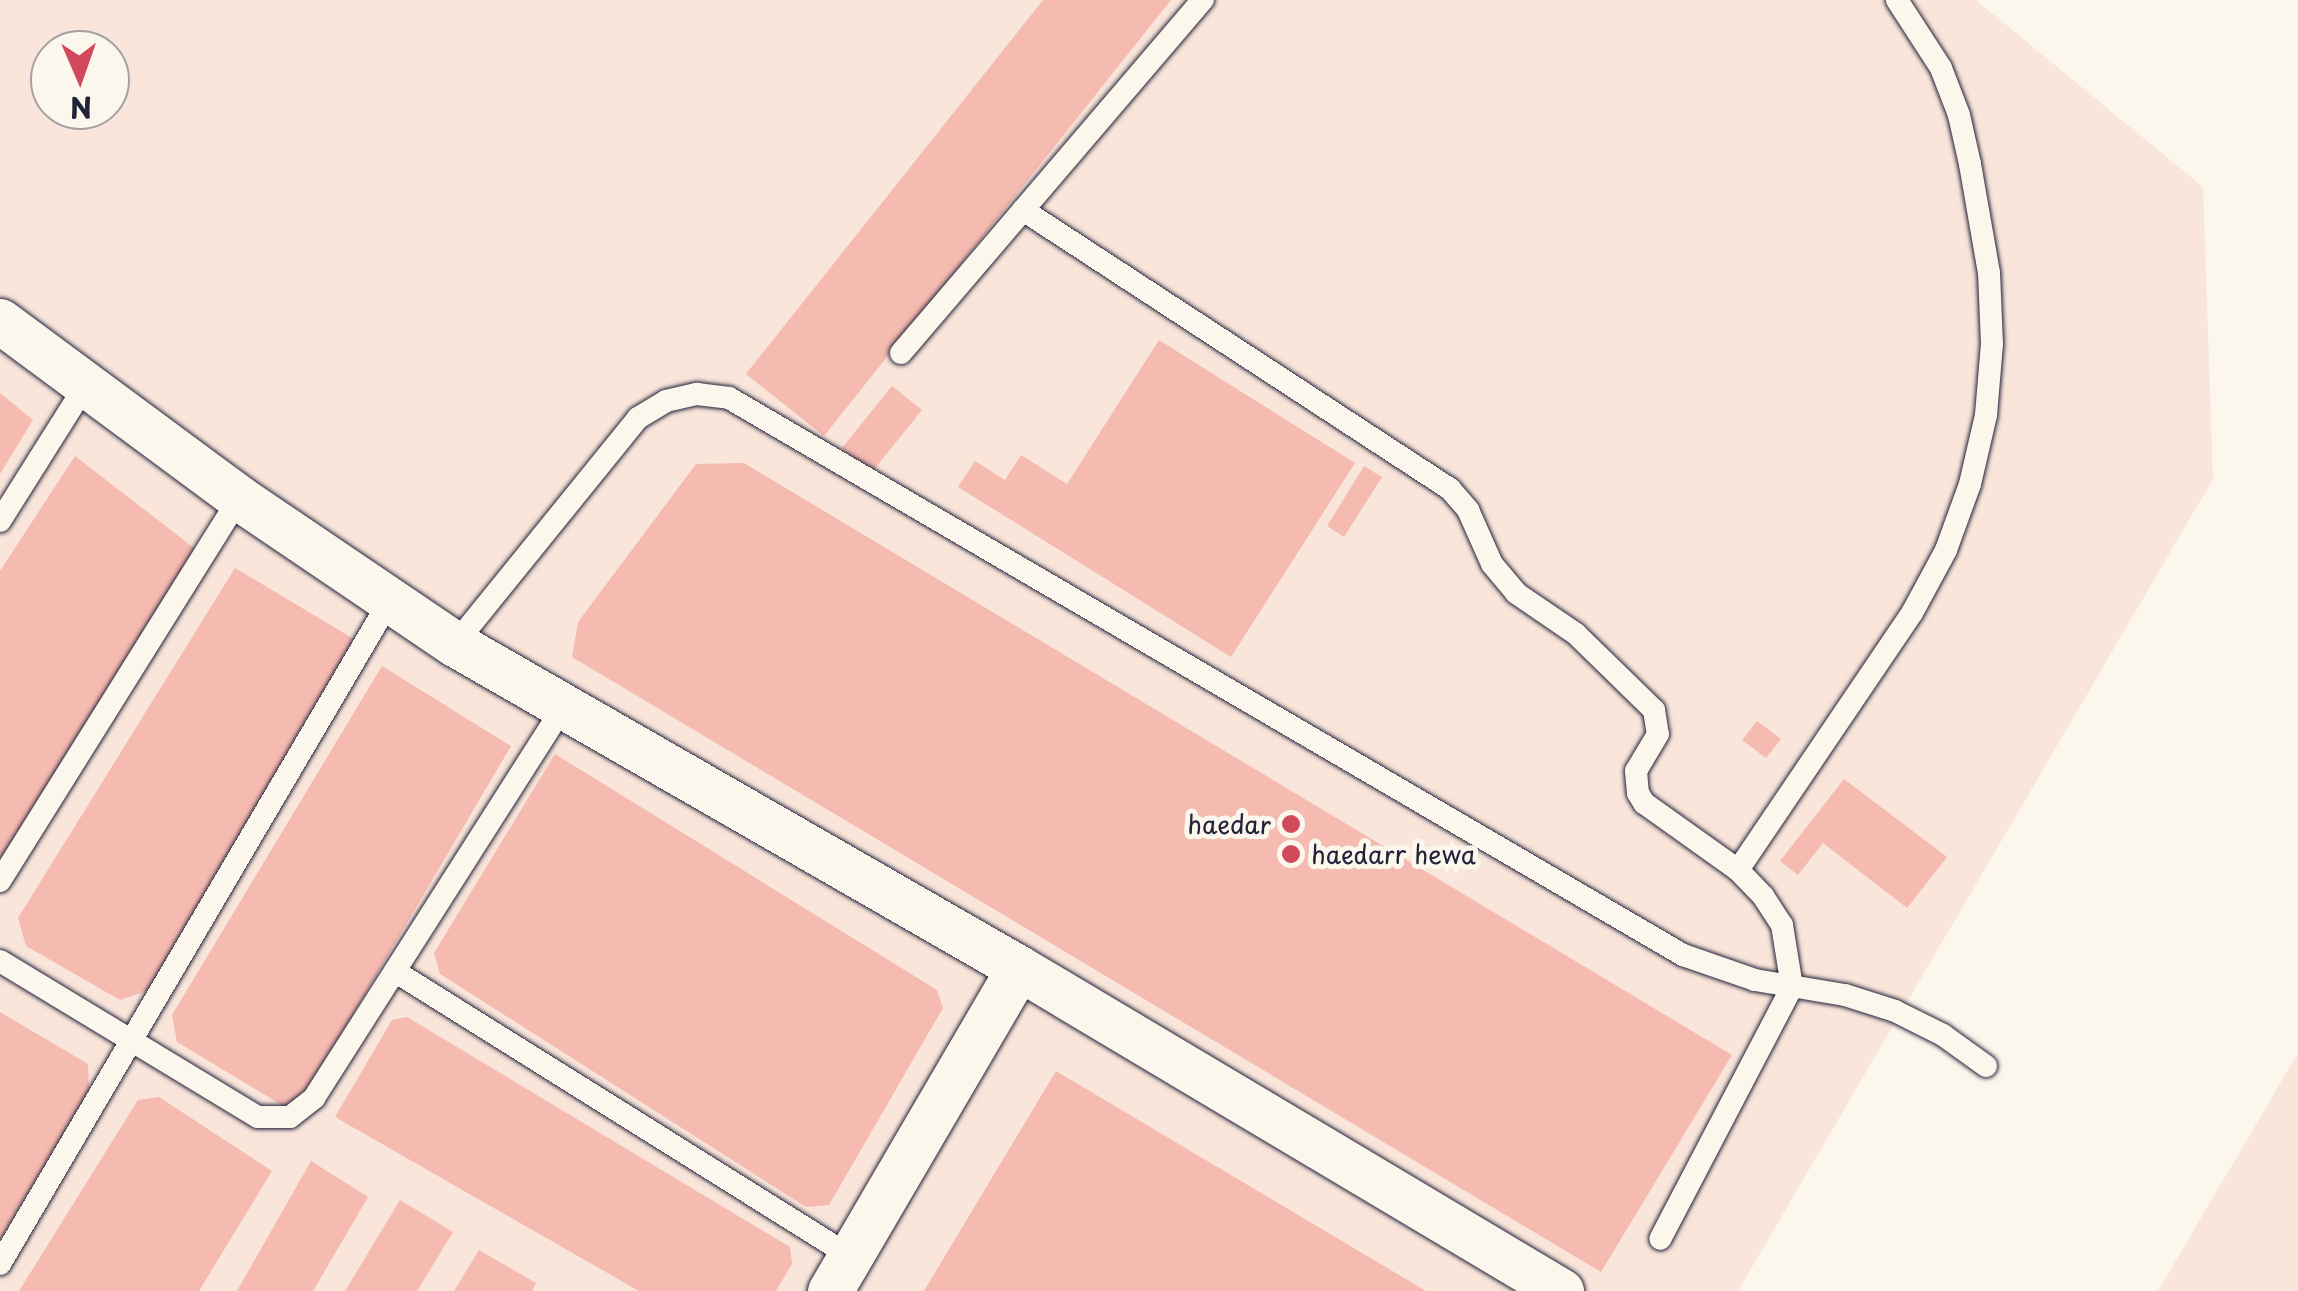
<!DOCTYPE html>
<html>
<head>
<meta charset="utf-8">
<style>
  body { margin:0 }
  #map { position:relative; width:2298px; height:1291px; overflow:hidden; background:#fbf7ec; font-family:"Playpen Sans",sans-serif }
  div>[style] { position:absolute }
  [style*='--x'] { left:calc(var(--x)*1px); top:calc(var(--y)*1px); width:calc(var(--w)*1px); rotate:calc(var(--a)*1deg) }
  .built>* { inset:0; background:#f9e5da }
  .building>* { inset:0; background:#f5bab0 }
  .roads { filter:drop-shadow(0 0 2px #22223b) drop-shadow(0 0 2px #22223b) }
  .lane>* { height:22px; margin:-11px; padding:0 11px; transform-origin:11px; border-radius:11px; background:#fbf7ec }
  .street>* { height:45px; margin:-22.5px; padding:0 22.5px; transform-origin:22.5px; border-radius:22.5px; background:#fbf7ec }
  .dots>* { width:28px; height:28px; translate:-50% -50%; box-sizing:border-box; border:5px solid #fbf7ec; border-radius:50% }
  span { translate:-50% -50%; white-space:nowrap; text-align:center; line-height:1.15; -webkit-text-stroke:10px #fbf7ec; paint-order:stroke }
  .poi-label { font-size:25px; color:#22223b }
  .right { translate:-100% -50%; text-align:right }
  .left { translate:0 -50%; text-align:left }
  .north { position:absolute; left:30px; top:30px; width:100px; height:100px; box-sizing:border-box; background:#fbf7ec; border:2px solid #a4a2a5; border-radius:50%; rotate:178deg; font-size:28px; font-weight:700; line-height:40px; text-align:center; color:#22223b }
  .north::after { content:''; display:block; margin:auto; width:35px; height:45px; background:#d1495b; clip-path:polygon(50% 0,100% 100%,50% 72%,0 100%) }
</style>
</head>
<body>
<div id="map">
  <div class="built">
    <div style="clip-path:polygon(evenodd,0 0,1976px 0,2203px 187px,2213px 479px,1738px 1291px,0 1291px,0 0,50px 50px,110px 50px,110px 110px,50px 110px,50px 50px)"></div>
    <div style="clip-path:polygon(2298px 1053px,2298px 1291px,2158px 1291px)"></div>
  </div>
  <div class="building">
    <div style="clip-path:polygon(1043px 0,1171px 0,824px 436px,746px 374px)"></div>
    <div style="clip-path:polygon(1159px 340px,1355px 463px,1231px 657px,958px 487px,975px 461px,1005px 480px,1021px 455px,1067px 484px)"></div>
    <div style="clip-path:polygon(892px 386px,922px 410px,872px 472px,842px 448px)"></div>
    <div style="clip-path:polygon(0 393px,33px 420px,0 474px)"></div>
    <div style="clip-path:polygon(75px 456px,194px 548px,0 872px,0 571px)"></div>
    <div style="clip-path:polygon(744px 463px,1732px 1055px,1601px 1272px,572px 657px,578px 622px,696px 464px)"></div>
    <div style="clip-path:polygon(1364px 466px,1382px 477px,1344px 537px,1327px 526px)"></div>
    <div style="clip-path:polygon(235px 568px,362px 644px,152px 989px,120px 1000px,26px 946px,18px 918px)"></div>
    <div style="clip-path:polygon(382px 666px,511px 746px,295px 1113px,177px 1042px,172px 1015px)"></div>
    <div style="clip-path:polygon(1757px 721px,1781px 739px,1766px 758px,1742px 740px)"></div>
    <div style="clip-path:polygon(555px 754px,937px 990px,943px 1008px,829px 1205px,806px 1207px,440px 974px,434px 953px)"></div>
    <div style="clip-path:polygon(1844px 779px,1947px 857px,1907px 908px,1823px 843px,1798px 875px,1780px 861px)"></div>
    <div style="clip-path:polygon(0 1012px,88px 1064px,89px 1091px,0 1240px)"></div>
    <div style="clip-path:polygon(407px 1017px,790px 1247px,792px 1264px,776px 1291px,639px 1291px,335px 1117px,392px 1020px)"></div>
    <div style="clip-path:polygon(1056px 1071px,1426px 1291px,924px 1291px)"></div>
    <div style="clip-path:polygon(159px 1097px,272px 1171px,199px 1291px,19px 1291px,138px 1100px)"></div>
    <div style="clip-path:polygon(311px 1161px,368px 1197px,313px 1291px,237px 1291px)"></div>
    <div style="clip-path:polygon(400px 1200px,453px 1232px,417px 1291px,345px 1291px)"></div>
    <div style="clip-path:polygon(479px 1250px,536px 1283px,532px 1291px,454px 1291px)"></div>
  </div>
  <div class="roads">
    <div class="lane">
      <div style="--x:1023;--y:210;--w:510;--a:33.16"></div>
      <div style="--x:1450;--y:489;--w:28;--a:49"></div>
      <div style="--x:1468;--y:510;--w:59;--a:66"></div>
      <div style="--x:1492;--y:564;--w:38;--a:50"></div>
      <div style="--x:1516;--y:593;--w:73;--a:34.3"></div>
      <div style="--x:1576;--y:634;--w:109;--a:44.3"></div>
      <div style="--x:1654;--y:710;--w:24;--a:81"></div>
      <div style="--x:1658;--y:734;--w:43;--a:120.7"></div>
      <div style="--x:1636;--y:771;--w:22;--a:85"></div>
      <div style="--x:1638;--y:793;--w:12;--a:59"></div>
      <div style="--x:1644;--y:803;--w:115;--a:35.5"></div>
      <div style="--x:1738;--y:870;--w:36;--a:46"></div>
      <div style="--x:1763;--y:896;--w:35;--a:57"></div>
      <div style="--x:1782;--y:925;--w:63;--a:80.8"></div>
      <div style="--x:1792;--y:987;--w:284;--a:117.6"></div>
      <div style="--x:901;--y:353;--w:465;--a:-49.5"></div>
      <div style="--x:0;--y:521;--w:160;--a:-57.8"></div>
      <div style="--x:455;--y:644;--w:291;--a:-51"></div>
      <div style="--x:638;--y:418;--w:33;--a:-31"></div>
      <div style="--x:666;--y:401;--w:32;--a:-13"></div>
      <div style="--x:697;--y:394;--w:32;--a:7"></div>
      <div style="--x:729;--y:398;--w:1105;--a:30.28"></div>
      <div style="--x:1683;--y:955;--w:76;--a:19.1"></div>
      <div style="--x:1755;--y:980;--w:91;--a:9.5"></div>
      <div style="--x:1845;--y:995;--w:52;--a:17.7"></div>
      <div style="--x:1895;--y:1011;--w:54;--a:26.6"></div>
      <div style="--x:1943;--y:1035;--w:53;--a:35.8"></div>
      <div style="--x:1738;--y:870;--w:310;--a:-55.9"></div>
      <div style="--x:1912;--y:613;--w:72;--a:-61.6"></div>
      <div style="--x:1946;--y:550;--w:70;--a:-70"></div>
      <div style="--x:1970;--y:484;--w:71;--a:-76.9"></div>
      <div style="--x:1986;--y:415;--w:71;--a:-85.2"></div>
      <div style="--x:1992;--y:344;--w:71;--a:-92.4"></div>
      <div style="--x:1989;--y:273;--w:111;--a:-99.9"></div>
      <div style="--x:1970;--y:164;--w:50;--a:-102.7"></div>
      <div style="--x:1959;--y:115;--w:50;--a:-111"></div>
      <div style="--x:1941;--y:68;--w:81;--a:-122.9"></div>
      <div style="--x:0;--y:881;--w:451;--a:-58"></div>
      <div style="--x:0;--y:961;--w:301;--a:31.2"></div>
      <div style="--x:258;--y:1117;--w:32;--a:0"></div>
      <div style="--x:290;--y:1117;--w:31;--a:-38"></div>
      <div style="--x:314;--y:1098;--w:465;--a:-57.5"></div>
      <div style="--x:396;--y:972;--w:536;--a:32.03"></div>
      <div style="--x:0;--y:1264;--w:770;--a:-59.57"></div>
    </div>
    <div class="street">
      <div style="--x:0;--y:321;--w:297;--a:36.5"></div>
      <div style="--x:239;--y:498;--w:261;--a:34.1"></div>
      <div style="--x:455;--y:644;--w:650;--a:29.88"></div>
      <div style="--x:1019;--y:968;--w:631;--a:30.79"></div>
      <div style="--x:830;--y:1291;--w:374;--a:-59.7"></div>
    </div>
  </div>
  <div class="dots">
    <div style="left:1291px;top:824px;background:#d1495b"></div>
    <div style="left:1291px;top:854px;background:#d1495b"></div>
  </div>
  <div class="poi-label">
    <span class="right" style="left:1271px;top:824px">haedar</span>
    <span class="left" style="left:1311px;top:854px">haedarr hewa</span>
  </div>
  <div class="north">N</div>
</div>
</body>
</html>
